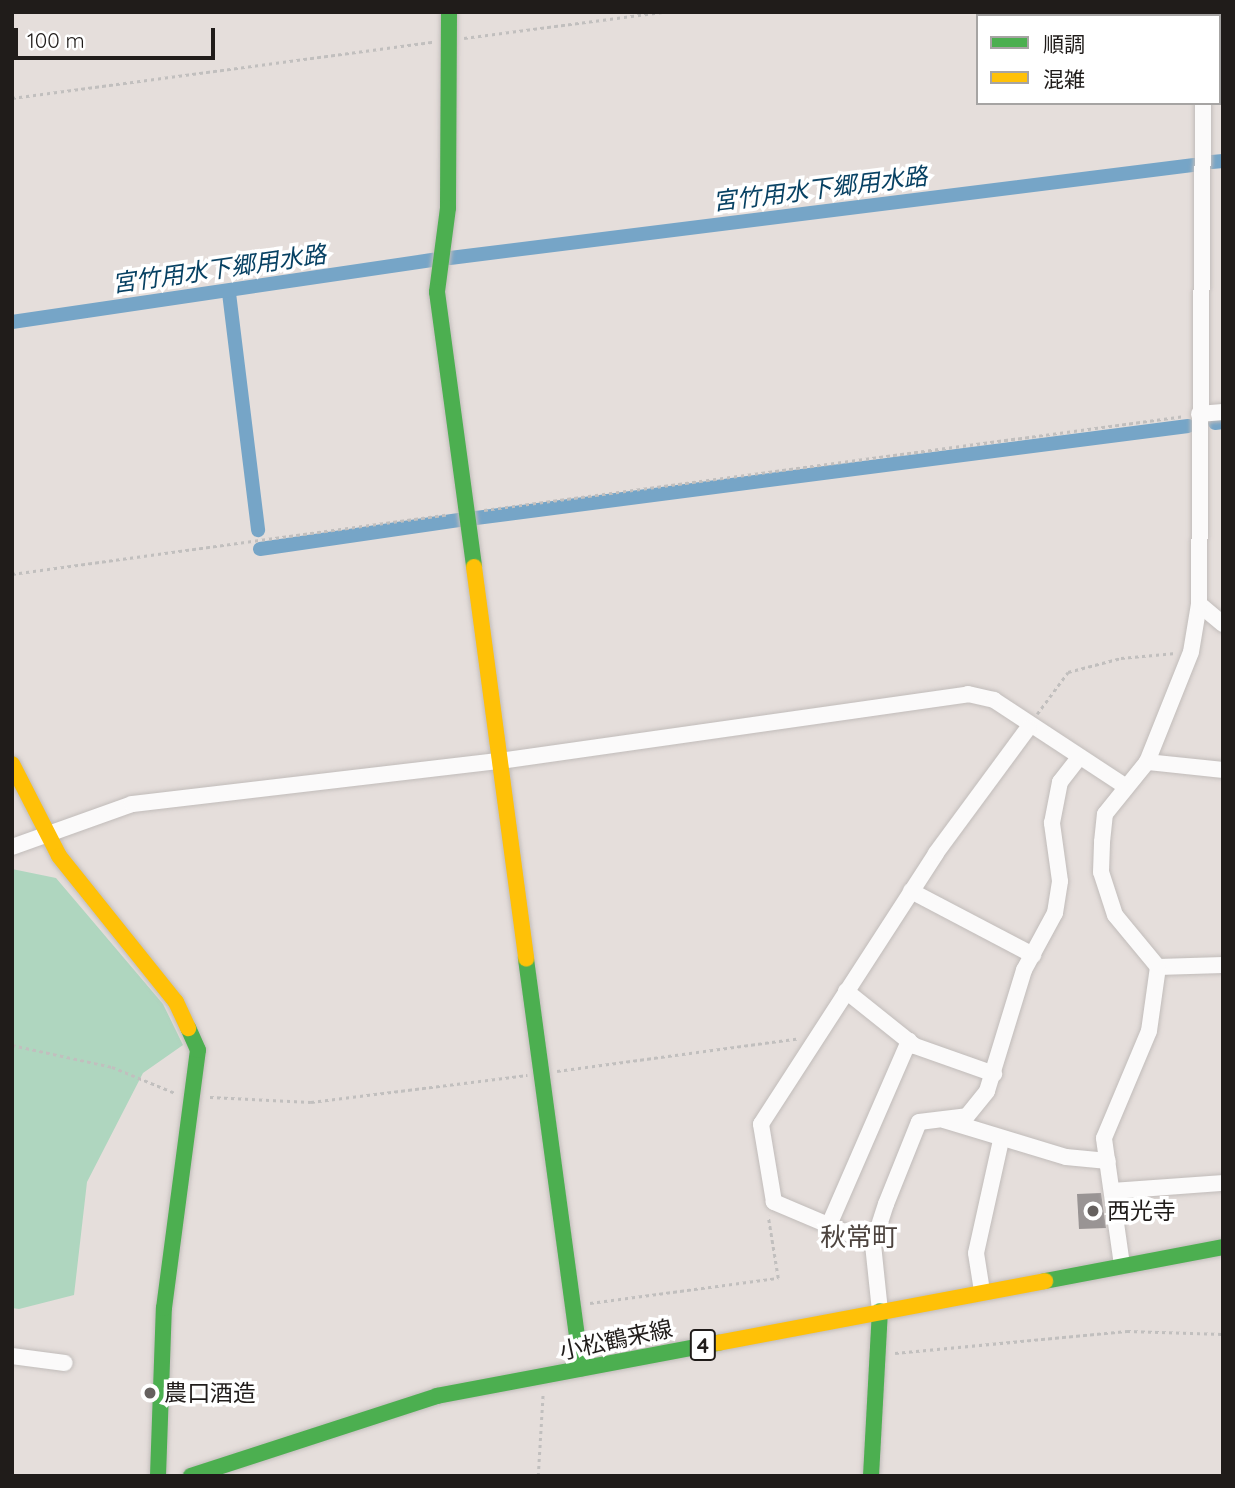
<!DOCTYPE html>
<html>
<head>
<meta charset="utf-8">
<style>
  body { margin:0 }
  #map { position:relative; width:1235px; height:1488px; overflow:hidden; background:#e5dedb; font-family:Quicksand,"Noto Sans JP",sans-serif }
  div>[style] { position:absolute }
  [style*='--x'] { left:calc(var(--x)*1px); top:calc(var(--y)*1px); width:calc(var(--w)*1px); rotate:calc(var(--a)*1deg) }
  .green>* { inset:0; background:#afd6bf }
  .canal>* { height:14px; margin:-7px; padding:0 7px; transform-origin:7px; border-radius:7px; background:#76a5c7 }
  .building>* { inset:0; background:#999494 }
  .path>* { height:2.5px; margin-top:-1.25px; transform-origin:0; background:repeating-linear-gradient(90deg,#c1bfbe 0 3.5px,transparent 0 7px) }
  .roads { filter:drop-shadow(0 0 2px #c1bcba) drop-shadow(0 0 2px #c1bcba) }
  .street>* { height:16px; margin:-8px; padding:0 8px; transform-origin:8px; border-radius:8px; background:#fbfafa }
  .fast>* { height:16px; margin:-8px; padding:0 8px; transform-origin:8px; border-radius:8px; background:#4caf50 }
  .slow>* { height:16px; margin:-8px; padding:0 8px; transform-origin:8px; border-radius:8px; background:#ffc107 }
  .dots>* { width:19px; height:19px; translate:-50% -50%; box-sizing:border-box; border:4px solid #fff; border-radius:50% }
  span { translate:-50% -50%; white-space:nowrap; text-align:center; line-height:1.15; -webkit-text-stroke:7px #fff; paint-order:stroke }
  .shield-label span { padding:2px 5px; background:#fff; border:2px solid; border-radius:5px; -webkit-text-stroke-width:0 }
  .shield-label { font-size:21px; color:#201c1a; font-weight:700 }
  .poi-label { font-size:23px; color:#201c1a }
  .left { translate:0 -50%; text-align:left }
  .street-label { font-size:23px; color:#201c1a }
  .water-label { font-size:24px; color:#074163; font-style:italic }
  .quarter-label { font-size:26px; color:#4d443f }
  .frame { position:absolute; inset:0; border:14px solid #201c1a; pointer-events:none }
  .legend { position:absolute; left:976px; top:14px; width:245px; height:91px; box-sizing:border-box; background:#fff; border:2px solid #a6a4a3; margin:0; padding:9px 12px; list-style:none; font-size:21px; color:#201c1a }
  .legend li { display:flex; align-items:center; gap:14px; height:35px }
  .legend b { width:35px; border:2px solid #a6a4a3 }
  .scale { position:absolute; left:14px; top:28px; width:201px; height:32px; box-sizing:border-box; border:4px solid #201c1a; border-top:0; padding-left:9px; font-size:21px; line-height:24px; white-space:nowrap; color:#201c1a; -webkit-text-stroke:5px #fff; paint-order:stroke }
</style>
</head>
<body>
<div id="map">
  <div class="green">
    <div style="clip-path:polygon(12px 869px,56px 878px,163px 1004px,183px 1045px,143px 1073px,87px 1182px,74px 1295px,19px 1309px,12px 1308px)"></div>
  </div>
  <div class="canal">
    <div style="--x:1212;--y:162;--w:11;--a:-5"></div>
    <div style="--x:450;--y:258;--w:750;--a:-7.13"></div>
    <div style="--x:229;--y:293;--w:239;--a:83"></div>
    <div style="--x:12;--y:322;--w:426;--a:-8.4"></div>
    <div style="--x:1215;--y:423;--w:8;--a:-7"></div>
    <div style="--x:476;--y:518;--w:718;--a:-7.36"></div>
    <div style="--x:260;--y:549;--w:201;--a:-8.3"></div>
  </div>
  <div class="building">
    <div style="clip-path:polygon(1101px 1193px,1106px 1228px,1079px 1229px,1077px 1194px)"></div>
  </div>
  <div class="path">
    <div style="--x:464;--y:38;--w:200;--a:-7.5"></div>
    <div style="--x:12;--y:98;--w:425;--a:-7.6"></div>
    <div style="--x:484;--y:510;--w:707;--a:-7.64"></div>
    <div style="--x:12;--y:574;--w:441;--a:-7.8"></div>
    <div style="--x:1037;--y:714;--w:52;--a:-53.6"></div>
    <div style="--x:1068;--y:672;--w:55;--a:-14.8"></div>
    <div style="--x:1121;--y:658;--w:55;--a:-5.2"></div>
    <div style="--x:12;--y:1045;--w:102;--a:12.4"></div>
    <div style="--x:112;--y:1067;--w:68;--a:22.4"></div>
    <div style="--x:557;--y:1071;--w:245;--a:-7.7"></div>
    <div style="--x:210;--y:1097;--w:101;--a:2.8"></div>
    <div style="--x:311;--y:1102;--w:218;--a:-7.1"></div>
    <div style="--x:590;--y:1303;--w:190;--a:-7.6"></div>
    <div style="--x:778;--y:1278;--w:63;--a:-99.2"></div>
    <div style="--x:895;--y:1353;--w:233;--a:-5.4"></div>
    <div style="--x:1127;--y:1331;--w:96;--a:1.8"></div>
    <div style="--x:538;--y:1476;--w:83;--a:-86.6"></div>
  </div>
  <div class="roads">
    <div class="street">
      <div style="--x:1204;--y:16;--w:4;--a:-90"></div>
      <div style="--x:1199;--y:414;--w:24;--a:-5"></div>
      <div style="--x:1199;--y:604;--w:31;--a:40"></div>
      <div style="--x:1147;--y:762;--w:76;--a:6"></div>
      <div style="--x:12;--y:847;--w:127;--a:-19.7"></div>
      <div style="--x:132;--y:804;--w:371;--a:-6.7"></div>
      <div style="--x:500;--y:761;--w:473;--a:-8.1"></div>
      <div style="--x:968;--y:694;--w:27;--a:13"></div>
      <div style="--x:994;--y:700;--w:157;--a:33.3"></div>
      <div style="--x:911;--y:891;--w:138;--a:27.7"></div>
      <div style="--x:1158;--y:967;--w:65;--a:-1.8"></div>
      <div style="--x:846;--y:991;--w:88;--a:38.6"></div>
      <div style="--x:915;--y:1046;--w:84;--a:19.5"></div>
      <div style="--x:944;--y:1120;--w:127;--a:16.9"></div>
      <div style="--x:1066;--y:1157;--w:42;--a:5.4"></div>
      <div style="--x:1113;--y:1191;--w:110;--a:-4.2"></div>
      <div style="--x:829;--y:1225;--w:201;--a:-66.5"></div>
      <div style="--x:873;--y:1244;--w:108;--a:-157"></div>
      <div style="--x:774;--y:1202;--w:79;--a:-99.5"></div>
      <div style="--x:761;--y:1124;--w:323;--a:-57.1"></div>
      <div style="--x:936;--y:853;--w:155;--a:-53.6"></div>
      <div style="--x:1122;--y:1265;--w:128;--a:-98.1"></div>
      <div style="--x:1104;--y:1138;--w:116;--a:-67.2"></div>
      <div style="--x:1149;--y:1031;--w:65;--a:-82"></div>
      <div style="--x:1158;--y:967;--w:67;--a:-129.6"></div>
      <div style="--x:1115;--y:915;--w:45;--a:-108"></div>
      <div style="--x:1101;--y:872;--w:30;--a:-88"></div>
      <div style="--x:1102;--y:842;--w:28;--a:-84"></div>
      <div style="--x:1105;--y:814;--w:67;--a:-51.1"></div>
      <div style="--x:1147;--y:762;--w:118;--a:-68.2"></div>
      <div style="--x:1191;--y:652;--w:49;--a:-80.5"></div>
      <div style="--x:1199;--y:604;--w:501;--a:-89.54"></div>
      <div style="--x:982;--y:1291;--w:38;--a:-99"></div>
      <div style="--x:976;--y:1253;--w:116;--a:-77.5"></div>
      <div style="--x:880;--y:1311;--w:67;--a:-96"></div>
      <div style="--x:873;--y:1244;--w:42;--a:-72"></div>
      <div style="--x:886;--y:1204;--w:88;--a:-68.1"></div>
      <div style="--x:919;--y:1122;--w:48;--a:-7.1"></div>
      <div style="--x:967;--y:1116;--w:32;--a:-51"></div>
      <div style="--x:987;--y:1091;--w:127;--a:-73"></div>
      <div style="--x:1024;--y:970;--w:65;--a:-61.5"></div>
      <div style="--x:1055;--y:913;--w:32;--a:-81"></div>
      <div style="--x:1060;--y:881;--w:59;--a:-97.9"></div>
      <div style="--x:1052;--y:823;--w:42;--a:-79"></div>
      <div style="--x:1060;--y:782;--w:29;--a:-52"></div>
      <div style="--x:12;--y:1356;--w:53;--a:7.5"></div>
    </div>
    <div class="fast">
      <div style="--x:449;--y:12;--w:196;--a:90.3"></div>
      <div style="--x:448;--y:208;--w:85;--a:97.5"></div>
      <div style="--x:437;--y:292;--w:277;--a:82.3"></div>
      <div style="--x:526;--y:959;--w:413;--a:82.3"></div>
      <div style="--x:1045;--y:1281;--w:181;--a:-10.8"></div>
      <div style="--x:158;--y:1476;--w:168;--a:-88"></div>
      <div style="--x:164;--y:1308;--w:260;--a:-82.5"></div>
      <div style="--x:198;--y:1050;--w:24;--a:-114"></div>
      <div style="--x:191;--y:1476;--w:259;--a:-18"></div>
      <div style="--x:437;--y:1396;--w:286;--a:-10.7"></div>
      <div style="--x:871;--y:1476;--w:165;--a:-86.9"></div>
    </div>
    <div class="slow">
      <div style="--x:474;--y:567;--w:395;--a:82.4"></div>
      <div style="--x:12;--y:764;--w:103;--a:62.9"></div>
      <div style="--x:59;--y:856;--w:187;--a:51.3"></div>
      <div style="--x:176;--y:1002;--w:29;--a:65"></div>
      <div style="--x:718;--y:1343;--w:333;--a:-10.7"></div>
    </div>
  </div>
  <div class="dots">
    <div style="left:1093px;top:1211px;background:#65605e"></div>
    <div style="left:150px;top:1393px;background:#65605e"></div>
  </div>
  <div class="shield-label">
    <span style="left:703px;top:1345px">4</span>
  </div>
  <div class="poi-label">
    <span class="left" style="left:1107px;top:1211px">西光寺</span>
    <span class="left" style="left:164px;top:1393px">農口酒造</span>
  </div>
  <div class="street-label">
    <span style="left:616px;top:1340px;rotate:-12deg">小松鶴来線</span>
  </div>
  <div class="water-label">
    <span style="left:820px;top:189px;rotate:-7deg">宮竹用水下郷用水路</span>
    <span style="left:219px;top:269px;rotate:-8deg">宮竹用水下郷用水路</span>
  </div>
  <div class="quarter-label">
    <span style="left:859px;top:1237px">秋常町</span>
  </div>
  <div class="frame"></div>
  <ul class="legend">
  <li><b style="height:9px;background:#4caf50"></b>順調</li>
  <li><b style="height:9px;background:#ffc107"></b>混雑</li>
  </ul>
  <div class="scale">100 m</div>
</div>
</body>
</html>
